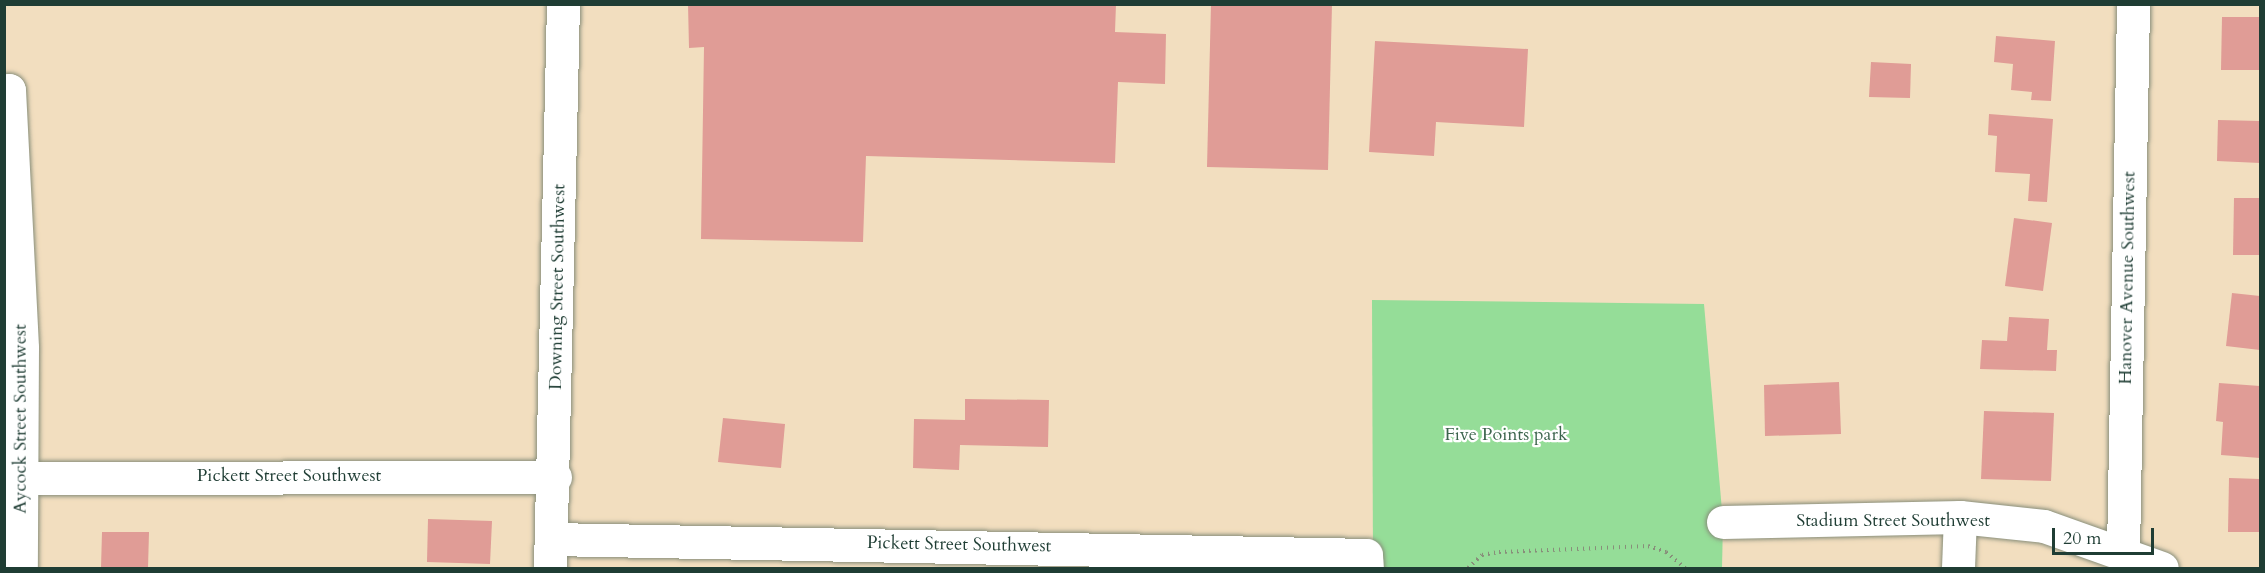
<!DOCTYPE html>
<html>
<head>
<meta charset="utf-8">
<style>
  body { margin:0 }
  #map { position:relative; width:2265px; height:573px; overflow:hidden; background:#f2debf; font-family:Cardo,serif }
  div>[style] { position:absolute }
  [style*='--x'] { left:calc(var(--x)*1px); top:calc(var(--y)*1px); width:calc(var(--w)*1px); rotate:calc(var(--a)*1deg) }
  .green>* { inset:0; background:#95dd98 }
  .building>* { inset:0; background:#e09c96 }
  .path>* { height:4px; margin-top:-2px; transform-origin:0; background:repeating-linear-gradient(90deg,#888e7a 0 1.5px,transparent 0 6px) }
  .roads { filter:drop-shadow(0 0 2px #888e7a) drop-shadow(0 0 2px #888e7a) }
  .minor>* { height:33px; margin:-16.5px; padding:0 16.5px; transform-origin:16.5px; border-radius:16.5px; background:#fff }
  span { translate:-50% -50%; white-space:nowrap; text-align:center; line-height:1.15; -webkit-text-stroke:4.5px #fff; paint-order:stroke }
  .street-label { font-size:18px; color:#1f3d34 }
  .park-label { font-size:18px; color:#3c654d }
  .frame { position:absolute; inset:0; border:6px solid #1f3d34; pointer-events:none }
  .scale { position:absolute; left:2052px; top:528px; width:102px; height:27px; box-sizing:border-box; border:3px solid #1f3d34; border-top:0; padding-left:8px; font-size:18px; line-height:21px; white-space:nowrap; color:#1f3d34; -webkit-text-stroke:4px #fff; paint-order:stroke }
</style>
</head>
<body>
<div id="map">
  <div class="green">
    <div style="clip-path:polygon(1372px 300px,1704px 304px,1723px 522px,1722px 568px,1373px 568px)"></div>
  </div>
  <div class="building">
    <div style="clip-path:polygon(688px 4px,1116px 4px,1115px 32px,1166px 34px,1165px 84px,1118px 82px,1115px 163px,866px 156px,863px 242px,701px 239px,704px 47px,689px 48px)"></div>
    <div style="clip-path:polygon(1211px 4px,1332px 4px,1328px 170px,1207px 167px)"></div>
    <div style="clip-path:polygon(2222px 17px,2260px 17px,2260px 70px,2221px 70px)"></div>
    <div style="clip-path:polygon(1996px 36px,2055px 41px,2051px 101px,2031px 100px,2032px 92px,2011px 90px,2013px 64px,1994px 62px)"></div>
    <div style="clip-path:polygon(1375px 41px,1528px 49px,1524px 127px,1436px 122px,1434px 156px,1369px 152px)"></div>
    <div style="clip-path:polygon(1871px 62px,1911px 64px,1910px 98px,1869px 97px)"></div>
    <div style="clip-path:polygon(1989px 114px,2053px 119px,2047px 202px,2028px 201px,2030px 174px,1995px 172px,1997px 136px,1988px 135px)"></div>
    <div style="clip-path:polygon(2218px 120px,2260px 121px,2260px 163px,2217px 161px)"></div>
    <div style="clip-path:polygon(2234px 198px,2260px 198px,2260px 255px,2233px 255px)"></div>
    <div style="clip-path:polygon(2014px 218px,2052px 223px,2043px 291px,2005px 286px)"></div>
    <div style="clip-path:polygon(2232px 293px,2260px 296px,2260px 350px,2226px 346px)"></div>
    <div style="clip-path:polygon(2009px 317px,2049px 319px,2047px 350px,2057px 350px,2056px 371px,1980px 369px,1982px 340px,2007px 341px)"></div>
    <div style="clip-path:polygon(1839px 382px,1841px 434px,1765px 436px,1764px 385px)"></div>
    <div style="clip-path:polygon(2219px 383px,2260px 386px,2260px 458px,2221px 455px,2223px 422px,2216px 421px)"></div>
    <div style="clip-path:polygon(965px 399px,1049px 400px,1048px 447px,960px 445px,959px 470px,913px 468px,914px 419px,965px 420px)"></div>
    <div style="clip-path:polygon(1984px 411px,2054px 413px,2051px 481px,1981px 479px)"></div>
    <div style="clip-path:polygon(723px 418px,785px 424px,781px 468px,718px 462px)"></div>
    <div style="clip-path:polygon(2229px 478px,2260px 479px,2260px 532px,2228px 532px)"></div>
    <div style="clip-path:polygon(428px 519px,492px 521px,490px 564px,427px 562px)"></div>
    <div style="clip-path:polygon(102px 532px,149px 532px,148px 568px,101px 568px)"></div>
  </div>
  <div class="path">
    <div style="--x:1468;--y:568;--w:19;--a:-43"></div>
    <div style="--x:1482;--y:555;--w:17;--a:-10"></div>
    <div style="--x:1499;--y:552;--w:149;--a:-2.3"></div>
    <div style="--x:1648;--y:546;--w:19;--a:18"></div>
    <div style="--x:1666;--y:552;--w:25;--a:40"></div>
  </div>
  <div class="roads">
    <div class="minor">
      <div style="--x:4;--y:91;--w:5;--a:-11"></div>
      <div style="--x:9;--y:90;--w:258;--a:87.1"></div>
      <div style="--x:22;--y:348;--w:220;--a:90.3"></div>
      <div style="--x:23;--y:478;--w:532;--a:-0.11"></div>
      <div style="--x:1723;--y:522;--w:237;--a:-1.2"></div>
      <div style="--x:1960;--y:517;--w:84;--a:6.1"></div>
      <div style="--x:2044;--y:526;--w:125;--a:19.6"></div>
      <div style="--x:551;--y:539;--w:815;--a:1.12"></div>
      <div style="--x:1366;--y:555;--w:13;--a:86"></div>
      <div style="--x:2123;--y:552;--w:548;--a:-88.95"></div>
      <div style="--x:550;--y:568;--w:564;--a:-88.68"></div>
      <div style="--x:1958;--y:568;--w:51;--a:-87.8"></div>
    </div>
  </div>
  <div class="street-label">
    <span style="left:2128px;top:278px;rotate:-89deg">Hanover Avenue Southwest</span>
    <span style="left:558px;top:287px;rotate:-89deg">Downing Street Southwest</span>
    <span style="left:21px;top:419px;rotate:-90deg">Aycock Street Southwest</span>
    <span style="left:289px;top:476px">Pickett Street Southwest</span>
    <span style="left:1893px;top:521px">Stadium Street Southwest</span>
    <span style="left:959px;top:545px;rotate:1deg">Pickett Street Southwest</span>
  </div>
  <div class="park-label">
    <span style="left:1506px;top:435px">Five Points park</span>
  </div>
  <div class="frame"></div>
  <div class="scale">20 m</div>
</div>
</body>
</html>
